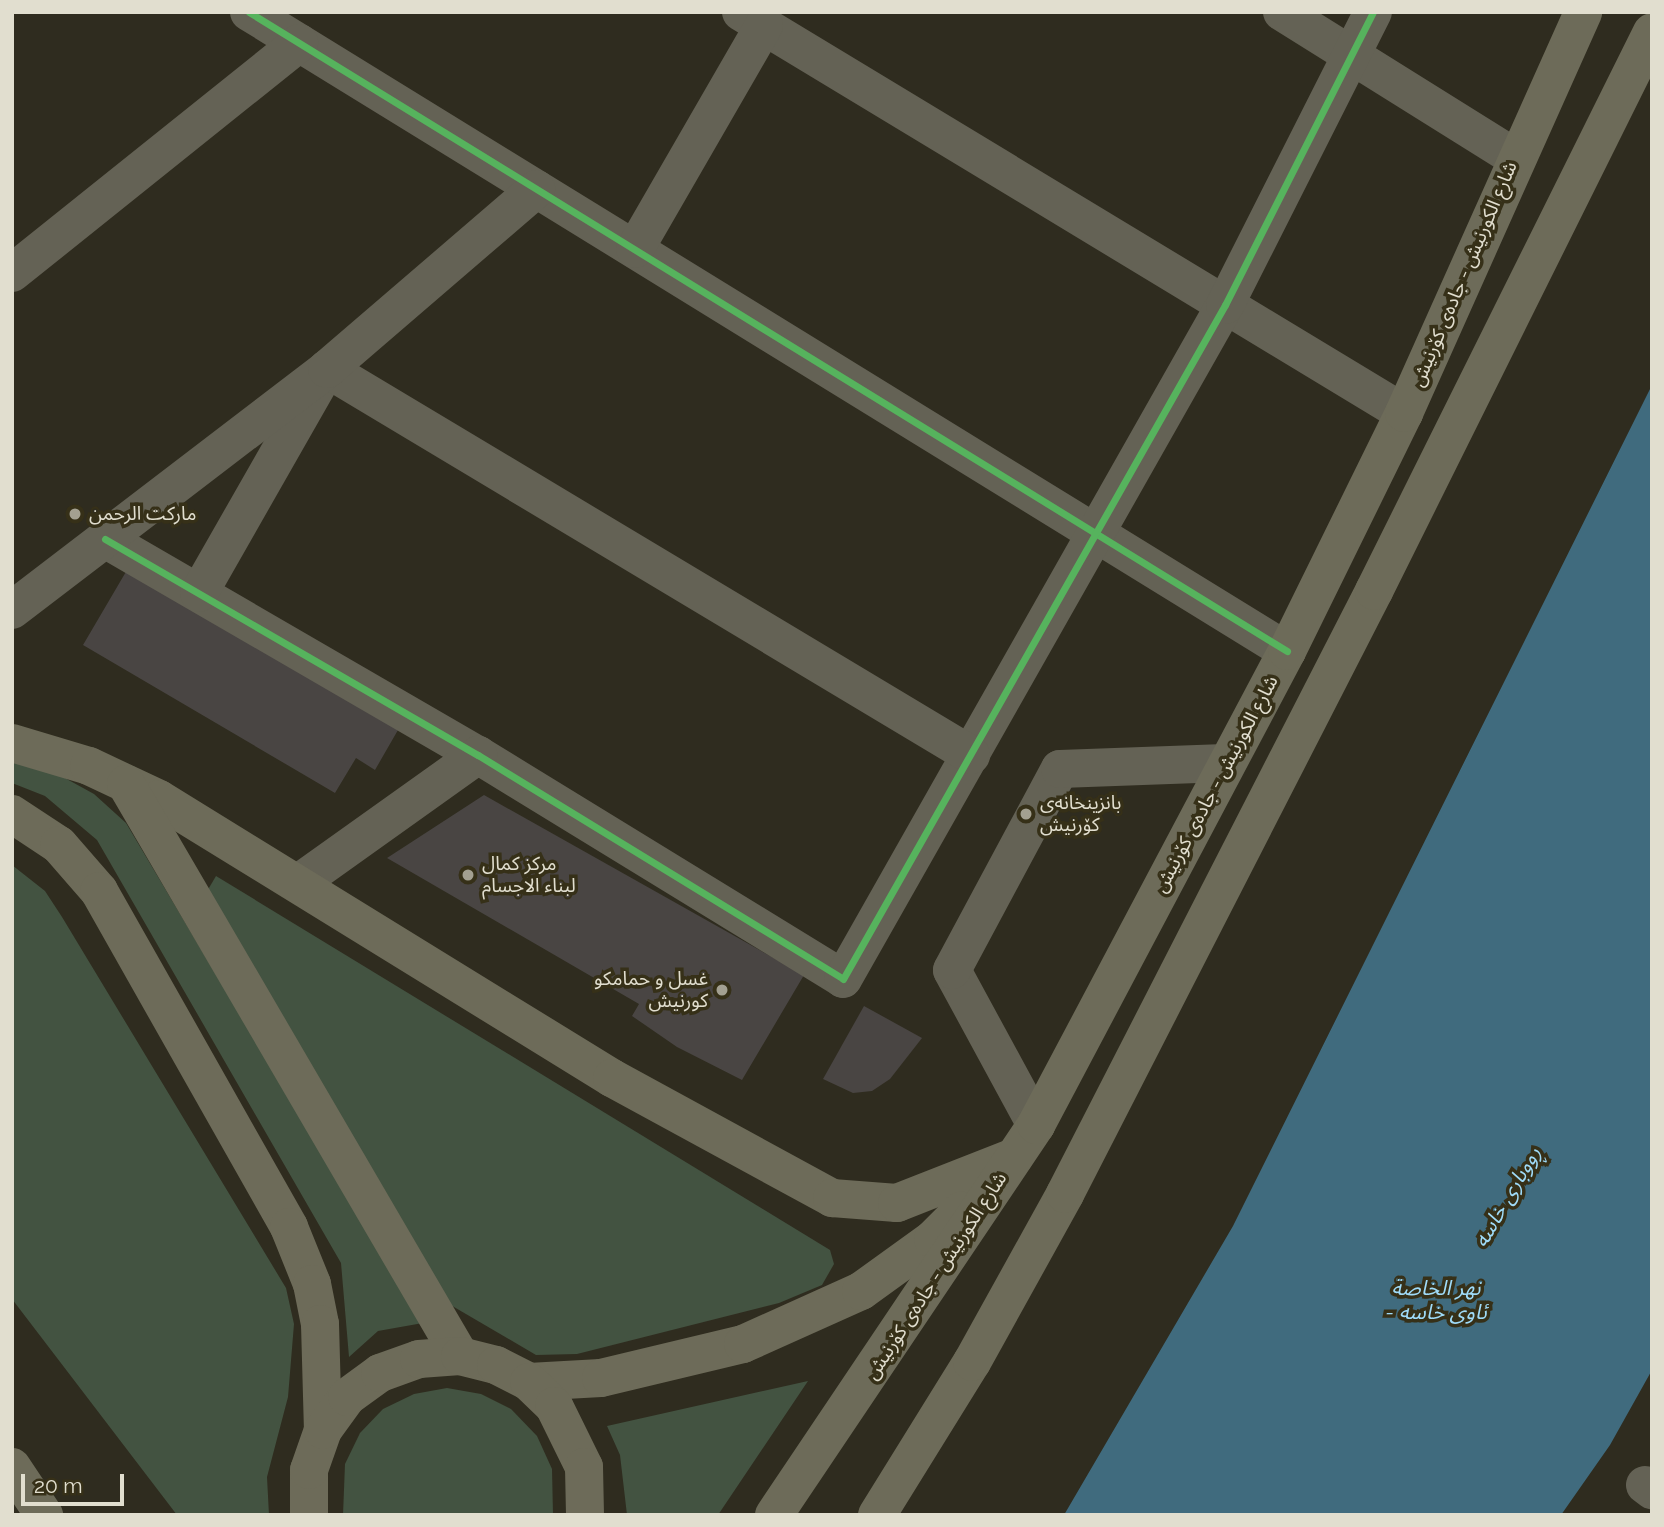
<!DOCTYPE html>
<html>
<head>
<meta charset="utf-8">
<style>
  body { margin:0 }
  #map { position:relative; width:1664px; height:1527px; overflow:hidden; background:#2f2c1f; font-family:Raleway,"Noto Sans Arabic",sans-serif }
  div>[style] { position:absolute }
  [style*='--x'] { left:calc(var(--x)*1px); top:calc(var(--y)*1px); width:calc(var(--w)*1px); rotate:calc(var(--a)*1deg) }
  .green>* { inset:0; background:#435341 }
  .water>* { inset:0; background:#406b7e }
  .building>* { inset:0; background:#494543 }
  .minor>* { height:38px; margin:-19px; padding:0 19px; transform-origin:19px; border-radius:19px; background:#646255 }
  .major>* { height:38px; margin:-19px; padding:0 19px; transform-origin:19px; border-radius:19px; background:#6d6b59 }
  .cycleway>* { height:7px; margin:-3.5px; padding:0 3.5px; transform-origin:3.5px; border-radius:3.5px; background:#56b35d }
  .dots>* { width:19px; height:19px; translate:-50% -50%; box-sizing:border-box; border:4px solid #363018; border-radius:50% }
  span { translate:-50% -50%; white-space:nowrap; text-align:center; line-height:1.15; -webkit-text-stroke:7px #363018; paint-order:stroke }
  .street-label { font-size:19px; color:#e1decf }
  .poi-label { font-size:19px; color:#e1decf }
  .left { translate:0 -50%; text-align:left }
  .right { translate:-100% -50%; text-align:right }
  .water-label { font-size:21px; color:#9fdbf8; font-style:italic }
  .frame { position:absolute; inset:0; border:14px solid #e1decf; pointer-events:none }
  .scale { position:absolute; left:21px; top:1474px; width:103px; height:32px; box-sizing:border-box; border:4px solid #e1decf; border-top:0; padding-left:9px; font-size:21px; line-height:24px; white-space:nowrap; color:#e1decf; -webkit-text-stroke:5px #363018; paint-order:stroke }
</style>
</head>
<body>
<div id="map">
  <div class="green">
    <div style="clip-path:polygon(12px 762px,54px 772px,94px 794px,126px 823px,423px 1323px,378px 1331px,349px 1357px,341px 1263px,97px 840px,45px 796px,12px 783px)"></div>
    <div style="clip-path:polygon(12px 865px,45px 891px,62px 917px,286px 1288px,294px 1324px,288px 1397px,267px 1477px,269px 1515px,177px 1515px,12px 1299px)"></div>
    <div style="clip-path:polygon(216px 876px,830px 1250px,834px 1264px,822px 1285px,779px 1303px,577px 1354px,536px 1355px,442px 1300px,206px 893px)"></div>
    <div style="clip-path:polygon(808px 1381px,718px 1515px,627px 1515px,620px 1455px,607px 1426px)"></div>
    <div style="clip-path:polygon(447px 1388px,481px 1394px,511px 1409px,537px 1436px,552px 1469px,553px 1515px,343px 1515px,345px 1464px,360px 1433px,383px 1409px,414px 1394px)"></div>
  </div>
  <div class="water">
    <div style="clip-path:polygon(1652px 385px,1652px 1370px,1610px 1445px,1561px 1515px,1064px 1515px,1233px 1226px)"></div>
  </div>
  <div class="building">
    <div style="clip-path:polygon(127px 570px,398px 730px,375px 770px,356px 758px,335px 793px,83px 645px)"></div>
    <div style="clip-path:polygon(484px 795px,804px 975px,742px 1080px,677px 1047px,632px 1016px,639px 1004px,387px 858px)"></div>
    <div style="clip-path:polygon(864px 1006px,922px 1038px,890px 1079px,872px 1091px,853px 1093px,823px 1079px)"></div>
  </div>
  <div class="minor">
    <div style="--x:249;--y:12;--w:1219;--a:31.62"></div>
    <div style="--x:741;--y:12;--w:775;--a:31.17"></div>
    <div style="--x:1282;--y:12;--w:274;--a:32"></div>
    <div style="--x:635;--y:249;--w:258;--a:-60"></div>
    <div style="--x:12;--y:273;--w:368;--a:-38.7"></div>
    <div style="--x:105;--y:539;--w:431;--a:30.1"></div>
    <div style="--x:478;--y:755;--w:428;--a:31.5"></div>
    <div style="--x:843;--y:979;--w:775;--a:-60.46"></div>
    <div style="--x:1225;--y:305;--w:328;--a:-63.2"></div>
    <div style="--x:199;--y:593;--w:258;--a:-60.3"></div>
    <div style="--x:327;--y:369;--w:751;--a:30.94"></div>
    <div style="--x:12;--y:610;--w:397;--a:-37.4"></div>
    <div style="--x:327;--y:369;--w:276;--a:-40.7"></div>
    <div style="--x:300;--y:882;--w:219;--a:-35.5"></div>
    <div style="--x:1036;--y:1125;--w:176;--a:-118.5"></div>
    <div style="--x:952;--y:970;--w:228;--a:-61.8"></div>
    <div style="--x:1060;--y:769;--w:165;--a:-2.1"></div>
    <div style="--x:1645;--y:1485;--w:9;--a:36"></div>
  </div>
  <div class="major">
    <div style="--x:12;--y:743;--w:80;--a:16.6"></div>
    <div style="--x:89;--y:766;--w:77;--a:25.2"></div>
    <div style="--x:159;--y:799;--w:532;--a:31.63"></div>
    <div style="--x:612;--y:1078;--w:251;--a:28.6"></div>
    <div style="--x:832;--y:1198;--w:65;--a:4.4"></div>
    <div style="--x:897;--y:1203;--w:126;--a:-21.5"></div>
    <div style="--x:126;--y:784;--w:662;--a:59.72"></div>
    <div style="--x:12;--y:814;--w:56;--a:33.4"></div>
    <div style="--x:59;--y:845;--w:61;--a:49"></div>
    <div style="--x:99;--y:891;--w:386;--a:60.5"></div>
    <div style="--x:289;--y:1227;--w:61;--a:68"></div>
    <div style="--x:312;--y:1284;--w:41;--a:78.7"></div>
    <div style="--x:320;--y:1324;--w:106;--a:88.4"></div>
    <div style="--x:529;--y:1382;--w:72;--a:-3.2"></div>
    <div style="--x:601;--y:1378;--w:146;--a:-13.5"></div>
    <div style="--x:743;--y:1344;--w:129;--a:-24.2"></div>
    <div style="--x:861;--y:1291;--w:89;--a:-35.8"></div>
    <div style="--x:933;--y:1239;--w:40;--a:-45"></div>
    <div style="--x:12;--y:1467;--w:58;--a:56.3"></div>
    <div style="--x:309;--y:1515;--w:45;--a:-90"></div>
    <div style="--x:309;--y:1470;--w:42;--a:-70.7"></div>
    <div style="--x:323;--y:1430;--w:41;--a:-54"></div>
    <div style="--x:347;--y:1397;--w:41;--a:-36"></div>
    <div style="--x:380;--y:1373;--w:41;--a:-19.7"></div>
    <div style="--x:419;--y:1359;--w:41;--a:-4.2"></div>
    <div style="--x:460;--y:1356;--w:37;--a:14"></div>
    <div style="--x:496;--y:1365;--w:37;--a:27"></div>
    <div style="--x:529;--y:1382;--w:35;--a:44"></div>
    <div style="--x:554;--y:1406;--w:68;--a:63.8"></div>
    <div style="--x:584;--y:1467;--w:48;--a:88.8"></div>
    <div style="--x:774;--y:1515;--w:470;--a:-56.1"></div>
    <div style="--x:1036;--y:1125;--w:536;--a:-62.1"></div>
    <div style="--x:1287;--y:651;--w:265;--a:-63.8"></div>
    <div style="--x:1404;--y:413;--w:439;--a:-65.9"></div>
    <div style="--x:877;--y:1515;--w:180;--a:-58.2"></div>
    <div style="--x:972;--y:1362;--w:192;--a:-61"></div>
    <div style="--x:1065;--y:1194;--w:678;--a:-62.87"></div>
    <div style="--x:1374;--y:591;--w:624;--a:-63.56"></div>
  </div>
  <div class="cycleway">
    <div style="--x:249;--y:12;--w:1219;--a:31.62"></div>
    <div style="--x:105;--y:539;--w:431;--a:30.1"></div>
    <div style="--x:478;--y:755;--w:428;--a:31.5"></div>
    <div style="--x:843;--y:979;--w:775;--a:-60.46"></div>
    <div style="--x:1225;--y:305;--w:328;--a:-63.2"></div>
  </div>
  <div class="dots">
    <div style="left:75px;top:514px;background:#a3a091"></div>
    <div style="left:1026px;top:814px;background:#a3a091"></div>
    <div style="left:468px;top:875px;background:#a3a091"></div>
    <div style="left:722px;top:990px;background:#a3a091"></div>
  </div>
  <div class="street-label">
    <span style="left:1464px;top:274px;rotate:-67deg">شارع الكورنيش - جادەی کۆرنیش</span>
    <span style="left:1216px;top:784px;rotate:-62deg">شارع الكورنيش - جادەی کۆرنیش</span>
    <span style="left:936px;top:1276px;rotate:-57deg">شارع الكورنيش - جادەی کۆرنیش</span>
  </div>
  <div class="poi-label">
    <span class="left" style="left:89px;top:514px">ماركت الرحمن</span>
    <span class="left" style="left:1040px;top:814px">بانزینخانەی<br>کۆرنیش</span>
    <span class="left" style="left:482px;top:875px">مركز كمال<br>لبناء الاجسام</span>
    <span class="right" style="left:708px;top:990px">غسل و حمامكو<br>كورنيش</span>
  </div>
  <div class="water-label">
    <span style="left:1507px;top:1197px;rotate:-60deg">ڕووباری خاسە</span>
    <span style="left:1436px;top:1300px">نهر الخاصة<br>- ئاوی خاسە</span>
  </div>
  <div class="frame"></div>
  <div class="scale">20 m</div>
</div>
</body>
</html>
